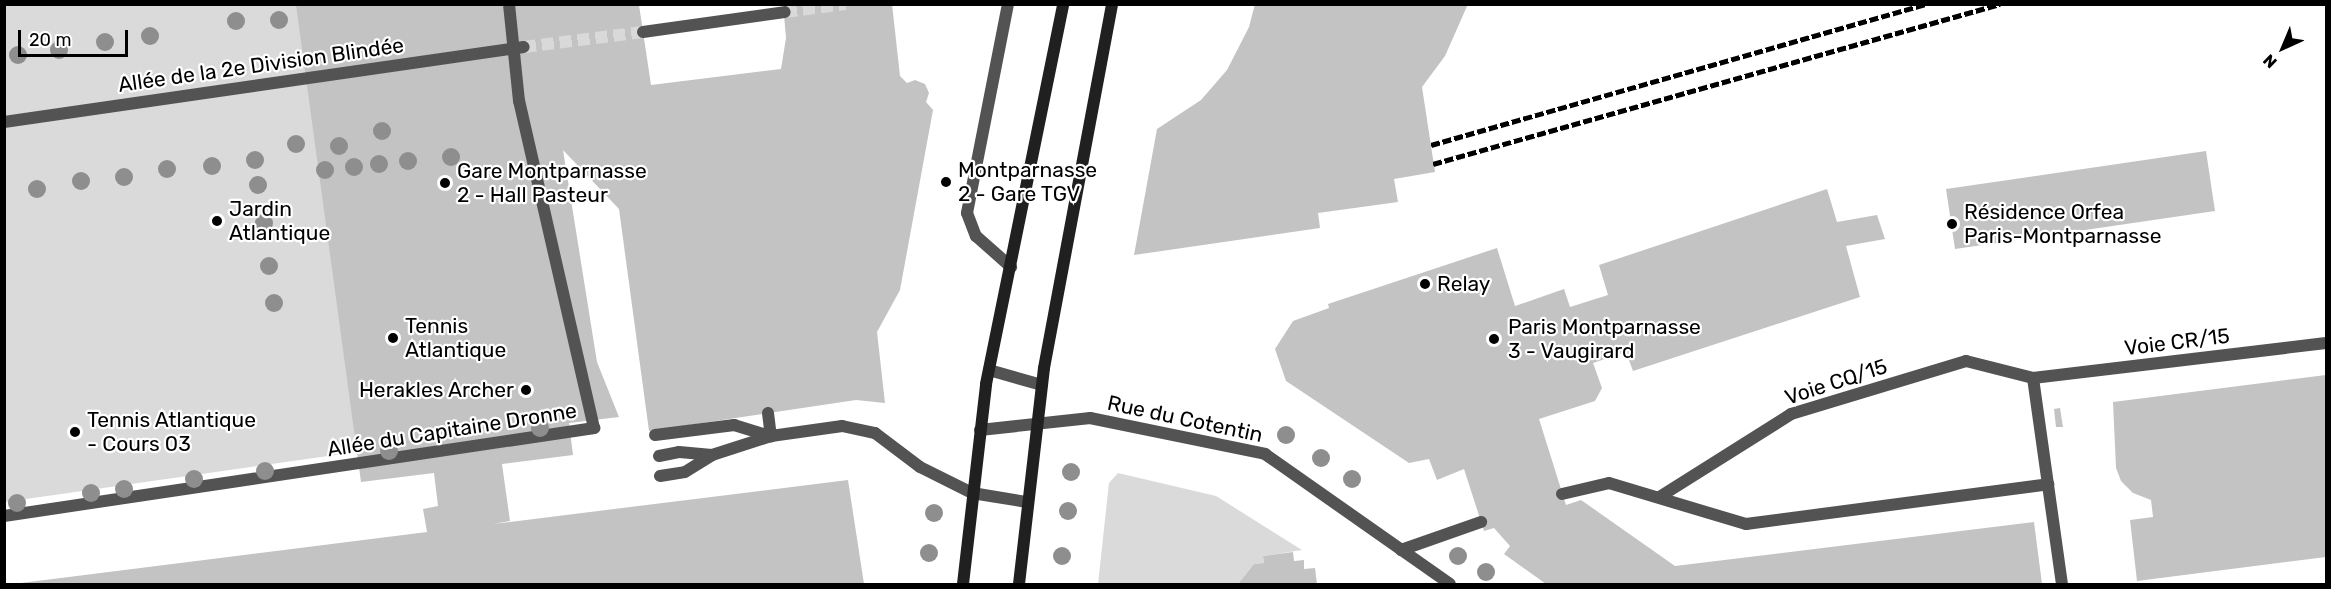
<!DOCTYPE html>
<html>
<head>
<meta charset="utf-8">
<style>
  body { margin:0 }
  #map { position:relative; width:2331px; height:589px; overflow:hidden; background:#fff; font-family:Rubik,sans-serif }
  div>[style] { position:absolute }
  [style*='--x'] { left:calc(var(--x)*1px); top:calc(var(--y)*1px); width:calc(var(--w)*1px); rotate:calc(var(--a)*1deg) }
  .green>* { inset:0; background:#dadada }
  .building>* { inset:0; background:#c3c3c3 }
  .street-tunnel>* { height:12px; margin-top:-6px; transform-origin:0; background:repeating-linear-gradient(90deg,#d9d9d9 0 12px,transparent 0 18px) }
  .lane>* { height:12px; margin:-6px; padding:0 6px; transform-origin:6px; border-radius:6px; background:#535353 }
  .street>* { height:12px; margin:-6px; padding:0 6px; transform-origin:6px; border-radius:6px; background:#535353 }
  .secondary>* { height:12px; margin:-6px; padding:0 6px; transform-origin:6px; border-radius:6px; background:#202020 }
  .rail>* { height:4.5px; margin-top:-2.25px; transform-origin:0; background:repeating-linear-gradient(90deg,#000 0 9px,transparent 0 12px) }
  .trees>* { width:18px; height:18px; margin:-9px; border-radius:50%; background:#8e8e8e }
  .dots>* { width:16px; height:16px; translate:-50% -50%; box-sizing:border-box; border:3px solid #fff; border-radius:50% }
  span { translate:-50% -50%; white-space:nowrap; text-align:center; line-height:1.15; -webkit-text-stroke:4.5px #fff; paint-order:stroke }
  .street-label { font-size:21px; color:#000 }
  .poi-label { font-size:21px; color:#000 }
  .left { translate:0 -50%; text-align:left }
  .right { translate:-100% -50%; text-align:right }
  .frame { position:absolute; inset:0; border:6px solid #000; pointer-events:none }
  .north { position:absolute; left:2253px; top:18px; width:60px; height:60px; -webkit-text-stroke:4px #fff; paint-order:stroke; rotate:224deg; font-size:16px; font-weight:700; line-height:24px; text-align:center; color:#000 }
  .north::after { content:''; display:block; margin:auto; width:21px; height:27px; background:#000; clip-path:polygon(50% 0,100% 100%,50% 72%,0 100%) }
  .scale { position:absolute; left:18px; top:30px; width:110px; height:27px; box-sizing:border-box; border:3px solid #000; border-top:0; padding-left:8px; font-size:18px; line-height:21px; white-space:nowrap; color:#000; -webkit-text-stroke:4px #fff; paint-order:stroke }
</style>
</head>
<body>
<div id="map">
  <div class="green">
    <div style="clip-path:polygon(4px 5px,399px 5px,462px 437px,5px 502px)"></div>
    <div style="clip-path:polygon(1118px 473px,1216px 496px,1302px 550px,1263px 556px,1264px 563px,1254px 564px,1238px 584px,1098px 584px,1109px 483px)"></div>
  </div>
  <div class="building">
    <div style="clip-path:polygon(783px 4px,892px 4px,900px 76px,907px 83px,915px 80px,925px 84px,929px 93px,926px 102px,933px 110px,900px 290px,877px 332px,885px 403px,856px 400px,649px 431px,619px 209px,563px 150px,597px 362px,619px 417px,569px 423px,573px 455px,502px 464px,510px 521px,493px 524px,848px 480px,864px 584px,13px 584px,427px 532px,423px 509px,438px 506px,434px 473px,361px 482px,296px 5px,639px 5px,651px 85px,781px 69px,786px 38px)"></div>
    <div style="clip-path:polygon(1255px 4px,1468px 4px,1445px 56px,1422px 87px,1435px 172px,1394px 179px,1398px 202px,1318px 213px,1320px 228px,1134px 255px,1157px 129px,1201px 100px,1227px 70px,1249px 27px)"></div>
    <div style="clip-path:polygon(2206px 151px,2215px 211px,1955px 249px,1946px 189px)"></div>
    <div style="clip-path:polygon(1827px 189px,1837px 222px,1877px 215px,1885px 239px,1846px 246px,1860px 297px,1633px 371px,1626px 352px,1593px 363px,1602px 388px,1595px 401px,1539px 419px,1566px 505px,1581px 500px,1675px 566px,2034px 522px,2042px 584px,1546px 584px,1504px 554px,1510px 546px,1494px 528px,1484px 531px,1464px 469px,1437px 480px,1429px 459px,1409px 463px,1286px 381px,1275px 349px,1293px 321px,1329px 308px,1328px 304px,1497px 248px,1515px 306px,1564px 289px,1570px 307px,1608px 295px,1599px 265px)"></div>
    <div style="clip-path:polygon(2326px 375px,2326px 557px,2137px 581px,2130px 520px,2153px 517px,2151px 500px,2133px 493px,2121px 481px,2116px 468px,2113px 402px)"></div>
    <div style="clip-path:polygon(2060px 408px,2063px 427px,2056px 427px,2054px 409px)"></div>
    <div style="clip-path:polygon(1293px 552px,1294px 561px,1304px 560px,1304px 569px,1315px 568px,1317px 584px,1238px 584px,1254px 564px,1264px 563px,1263px 556px)"></div>
  </div>
  <div class="street-tunnel">
    <div style="--x:785;--y:12;--w:61;--a:-7.6"></div>
    <div style="--x:524;--y:47;--w:120;--a:-7.2"></div>
  </div>
  <div class="lane">
    <div style="--x:1008;--y:4;--w:213;--a:101.1"></div>
    <div style="--x:967;--y:213;--w:25;--a:69"></div>
    <div style="--x:976;--y:236;--w:47;--a:41.5"></div>
    <div style="--x:989;--y:370;--w:55;--a:15.8"></div>
    <div style="--x:2033;--y:378;--w:208;--a:82"></div>
    <div style="--x:768;--y:413;--w:23;--a:83"></div>
    <div style="--x:655;--y:435;--w:80;--a:-7.2"></div>
    <div style="--x:734;--y:425;--w:39;--a:17"></div>
    <div style="--x:659;--y:456;--w:20;--a:-11"></div>
    <div style="--x:679;--y:452;--w:33;--a:5"></div>
    <div style="--x:712;--y:455;--w:62;--a:-17.9"></div>
    <div style="--x:771;--y:436;--w:72;--a:-8"></div>
    <div style="--x:842;--y:426;--w:34;--a:12"></div>
    <div style="--x:875;--y:433;--w:56;--a:37.1"></div>
    <div style="--x:920;--y:467;--w:58;--a:26.6"></div>
    <div style="--x:972;--y:493;--w:56;--a:9.3"></div>
    <div style="--x:660;--y:476;--w:25;--a:-9"></div>
    <div style="--x:685;--y:472;--w:32;--a:-32"></div>
    <div style="--x:1562;--y:494;--w:48;--a:-13.2"></div>
    <div style="--x:1609;--y:483;--w:143;--a:16.7"></div>
    <div style="--x:1746;--y:524;--w:305;--a:-7.5"></div>
    <div style="--x:1661;--y:496;--w:154;--a:-32.2"></div>
    <div style="--x:1791;--y:414;--w:183;--a:-16.8"></div>
    <div style="--x:1966;--y:361;--w:69;--a:14.2"></div>
    <div style="--x:2033;--y:378;--w:295;--a:-6.8"></div>
    <div style="--x:1401;--y:550;--w:85;--a:-19.3"></div>
  </div>
  <div class="street">
    <div style="--x:643;--y:32;--w:143;--a:-8"></div>
    <div style="--x:4;--y:122;--w:525;--a:-8.21"></div>
    <div style="--x:980;--y:430;--w:111;--a:-6.2"></div>
    <div style="--x:1090;--y:418;--w:179;--a:11.6"></div>
    <div style="--x:1265;--y:454;--w:226;--a:35.1"></div>
    <div style="--x:4;--y:516;--w:597;--a:-8.48"></div>
    <div style="--x:594;--y:428;--w:335;--a:-102.9"></div>
    <div style="--x:519;--y:101;--w:98;--a:-95.9"></div>
  </div>
  <div class="secondary">
    <div style="--x:963;--y:584;--w:201;--a:-83.4"></div>
    <div style="--x:986;--y:384;--w:388;--a:-78.5"></div>
    <div style="--x:1019;--y:584;--w:217;--a:-83.4"></div>
    <div style="--x:1044;--y:368;--w:370;--a:-79.4"></div>
  </div>
  <div class="rail">
    <div style="--x:1431;--y:145;--w:515;--a:-15.9"></div>
    <div style="--x:1433;--y:164;--w:589;--a:-15.76"></div>
  </div>
  <div class="trees">
    <div style="left:279px;top:20px"></div>
    <div style="left:236px;top:21px"></div>
    <div style="left:150px;top:36px"></div>
    <div style="left:105px;top:42px"></div>
    <div style="left:59px;top:50px"></div>
    <div style="left:18px;top:55px"></div>
    <div style="left:382px;top:131px"></div>
    <div style="left:296px;top:144px"></div>
    <div style="left:339px;top:146px"></div>
    <div style="left:451px;top:157px"></div>
    <div style="left:255px;top:160px"></div>
    <div style="left:408px;top:161px"></div>
    <div style="left:379px;top:164px"></div>
    <div style="left:212px;top:166px"></div>
    <div style="left:354px;top:167px"></div>
    <div style="left:167px;top:169px"></div>
    <div style="left:325px;top:170px"></div>
    <div style="left:124px;top:177px"></div>
    <div style="left:81px;top:181px"></div>
    <div style="left:258px;top:185px"></div>
    <div style="left:37px;top:189px"></div>
    <div style="left:264px;top:223px"></div>
    <div style="left:269px;top:266px"></div>
    <div style="left:274px;top:303px"></div>
    <div style="left:540px;top:428px"></div>
    <div style="left:1286px;top:435px"></div>
    <div style="left:389px;top:451px"></div>
    <div style="left:1321px;top:458px"></div>
    <div style="left:265px;top:471px"></div>
    <div style="left:1071px;top:472px"></div>
    <div style="left:194px;top:479px"></div>
    <div style="left:1352px;top:479px"></div>
    <div style="left:124px;top:489px"></div>
    <div style="left:91px;top:493px"></div>
    <div style="left:17px;top:503px"></div>
    <div style="left:1068px;top:511px"></div>
    <div style="left:934px;top:513px"></div>
    <div style="left:929px;top:553px"></div>
    <div style="left:1062px;top:556px"></div>
    <div style="left:1458px;top:556px"></div>
    <div style="left:1486px;top:572px"></div>
  </div>
  <div class="dots">
    <div style="left:946px;top:182px;background:#000"></div>
    <div style="left:445px;top:183px;background:#000"></div>
    <div style="left:217px;top:221px;background:#000"></div>
    <div style="left:1952px;top:224px;background:#000"></div>
    <div style="left:1425px;top:284px;background:#000"></div>
    <div style="left:393px;top:338px;background:#000"></div>
    <div style="left:1494px;top:339px;background:#000"></div>
    <div style="left:526px;top:390px;background:#000"></div>
    <div style="left:75px;top:432px;background:#000"></div>
  </div>
  <div class="street-label">
    <span style="left:261px;top:65px;rotate:-8deg">Allée de la 2e Division Blindée</span>
    <span style="left:2177px;top:342px;rotate:-7deg">Voie CR/15</span>
    <span style="left:1836px;top:382px;rotate:-18deg">Voie CQ/15</span>
    <span style="left:1185px;top:419px;rotate:12deg">Rue du Cotentin</span>
    <span style="left:452px;top:430px;rotate:-9deg">Allée du Capitaine Dronne</span>
  </div>
  <div class="poi-label">
    <span class="left" style="left:958px;top:182px">Montparnasse<br>2 - Gare TGV</span>
    <span class="left" style="left:457px;top:183px">Gare Montparnasse<br>2 - Hall Pasteur</span>
    <span class="left" style="left:229px;top:221px">Jardin<br>Atlantique</span>
    <span class="left" style="left:1964px;top:224px">Résidence Orfea<br>Paris-Montparnasse</span>
    <span class="left" style="left:1437px;top:284px">Relay</span>
    <span class="left" style="left:405px;top:338px">Tennis<br>Atlantique</span>
    <span class="left" style="left:1508px;top:339px">Paris Montparnasse<br>3 - Vaugirard</span>
    <span class="right" style="left:514px;top:390px">Herakles Archer</span>
    <span class="left" style="left:87px;top:432px">Tennis Atlantique<br>- Cours 03</span>
  </div>
  <div class="frame"></div>
  <div class="north">N</div>
  <div class="scale">20 m</div>
</div>
</body>
</html>
